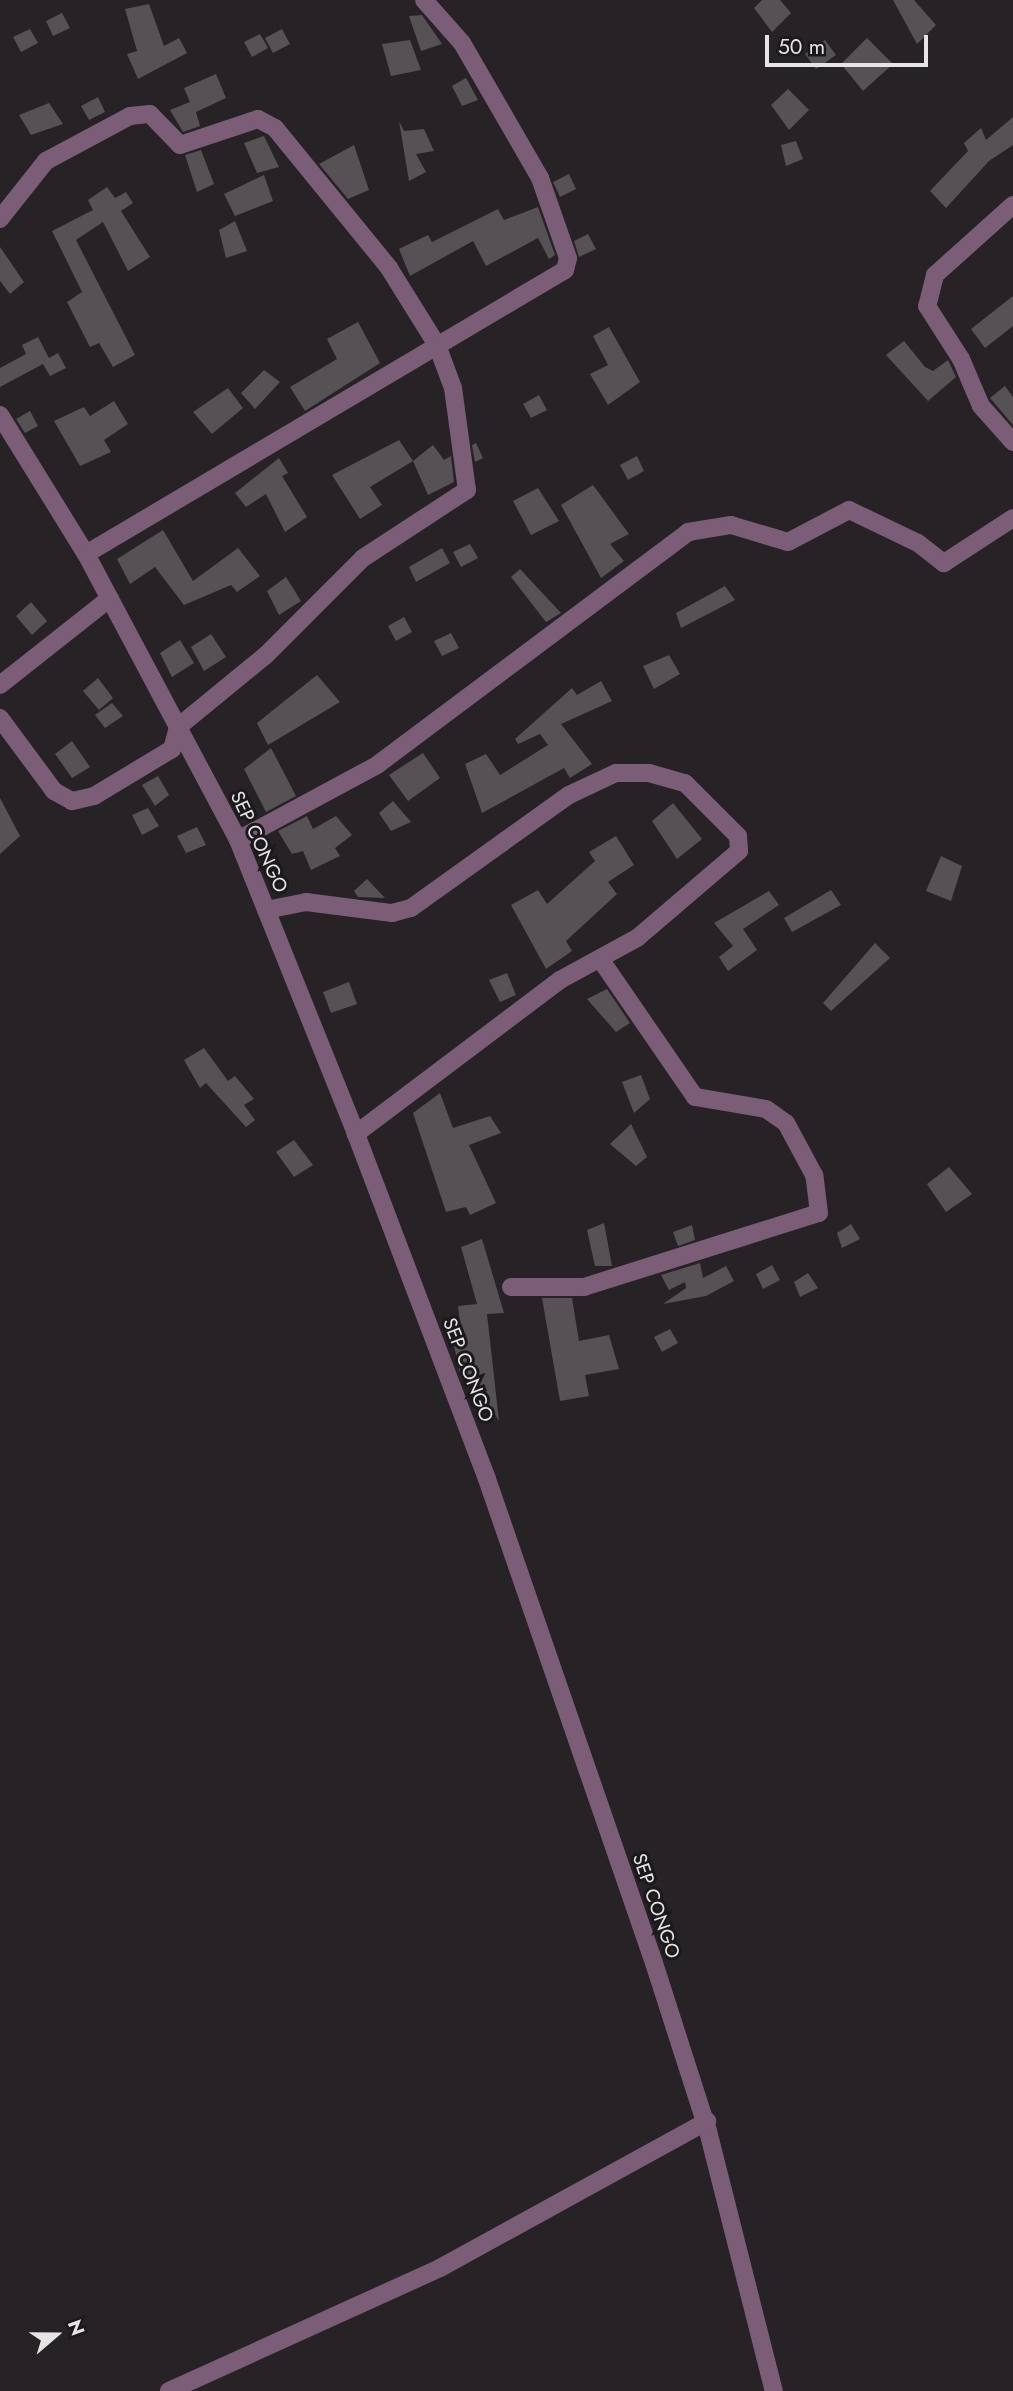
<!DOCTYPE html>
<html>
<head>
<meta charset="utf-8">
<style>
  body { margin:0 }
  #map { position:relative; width:1013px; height:2391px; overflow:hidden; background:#262225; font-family:Jost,sans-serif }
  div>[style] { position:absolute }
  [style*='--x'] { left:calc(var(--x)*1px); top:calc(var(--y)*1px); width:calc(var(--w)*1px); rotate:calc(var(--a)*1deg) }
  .building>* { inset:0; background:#555154 }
  .minor>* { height:18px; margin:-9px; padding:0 9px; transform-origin:9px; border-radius:9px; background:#7c5d77 }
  span { translate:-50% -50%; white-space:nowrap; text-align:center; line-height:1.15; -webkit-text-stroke:6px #1c191c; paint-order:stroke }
  .street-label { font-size:19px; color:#e7e4e6 }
  .north { position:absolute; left:21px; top:2300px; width:70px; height:70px; -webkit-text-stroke:5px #1c191c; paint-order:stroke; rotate:70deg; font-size:19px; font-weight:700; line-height:28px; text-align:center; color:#e7e4e6 }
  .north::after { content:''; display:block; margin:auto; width:24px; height:32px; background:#e7e4e6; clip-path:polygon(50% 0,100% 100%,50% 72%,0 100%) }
  .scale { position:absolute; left:765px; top:35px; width:163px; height:32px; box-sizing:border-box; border:4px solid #e7e4e6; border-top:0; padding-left:9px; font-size:21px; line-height:24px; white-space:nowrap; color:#e7e4e6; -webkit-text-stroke:5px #1c191c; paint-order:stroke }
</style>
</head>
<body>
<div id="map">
  <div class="building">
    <div style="clip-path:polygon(762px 0,780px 0,791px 13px,772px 32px,754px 8px)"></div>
    <div style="clip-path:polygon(893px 0,914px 0,936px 25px,917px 44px)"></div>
    <div style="clip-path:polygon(149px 4px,164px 46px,179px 38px,187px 53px,138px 79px,127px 54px,137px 51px,125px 9px)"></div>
    <div style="clip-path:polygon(62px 13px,70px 28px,53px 36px,46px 21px)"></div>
    <div style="clip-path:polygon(422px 15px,442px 44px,421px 51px,409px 16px)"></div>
    <div style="clip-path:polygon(30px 29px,38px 43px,21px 52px,13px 37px)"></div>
    <div style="clip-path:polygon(282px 29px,290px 44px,273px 53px,265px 38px)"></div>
    <div style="clip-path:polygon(260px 34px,268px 48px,252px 57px,244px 42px)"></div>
    <div style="clip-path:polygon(867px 38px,893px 64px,863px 91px,841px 64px)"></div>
    <div style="clip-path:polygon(410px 40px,421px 70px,391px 76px,382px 44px)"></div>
    <div style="clip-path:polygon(825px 40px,836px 55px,816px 69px,805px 54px)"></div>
    <div style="clip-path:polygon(216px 74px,226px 98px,196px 112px,200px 126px,183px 132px,170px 110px,190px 102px,184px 88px)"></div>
    <div style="clip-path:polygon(466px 78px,478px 100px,462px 106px,452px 86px)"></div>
    <div style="clip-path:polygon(788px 89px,809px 110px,789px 130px,771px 105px)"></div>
    <div style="clip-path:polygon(98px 97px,105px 112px,89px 120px,81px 106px)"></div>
    <div style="clip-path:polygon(49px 103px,63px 124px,31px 135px,19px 115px)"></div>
    <div style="clip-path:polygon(1013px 117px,1013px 145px,989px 161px,946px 208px,930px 191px,968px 151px,964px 143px,981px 128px,986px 140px)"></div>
    <div style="clip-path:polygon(399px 121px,404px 131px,424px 129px,434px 151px,416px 154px,426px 172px,409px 181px)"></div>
    <div style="clip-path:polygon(264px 136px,279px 167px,257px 173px,244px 143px)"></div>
    <div style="clip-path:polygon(796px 141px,803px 159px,786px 166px,781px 145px)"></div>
    <div style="clip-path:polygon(354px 145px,369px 190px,348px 199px,319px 164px)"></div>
    <div style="clip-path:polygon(201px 150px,214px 184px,197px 192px,185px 155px)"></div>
    <div style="clip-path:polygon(569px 174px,576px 189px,560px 197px,553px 182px)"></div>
    <div style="clip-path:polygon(264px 175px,273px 201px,235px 216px,224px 194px)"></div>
    <div style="clip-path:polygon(107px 187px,115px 198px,126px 192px,133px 203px,121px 211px,150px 257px,128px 271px,103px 222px,76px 240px,135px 355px,113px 367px,99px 343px,90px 347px,67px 302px,82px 292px,52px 231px,93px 210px,88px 200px)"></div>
    <div style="clip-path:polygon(538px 207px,555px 255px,549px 259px,538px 238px,486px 266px,473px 241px,410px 276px,399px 249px,428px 235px,432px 242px,498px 209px,504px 220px)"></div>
    <div style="clip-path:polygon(235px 221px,247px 251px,226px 258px,219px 230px)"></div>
    <div style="clip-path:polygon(588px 234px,596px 249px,579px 257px,574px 241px)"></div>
    <div style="clip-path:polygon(0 247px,24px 282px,10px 294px,0 281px)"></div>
    <div style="clip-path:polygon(1013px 296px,1013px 326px,985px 348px,971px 329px)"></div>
    <div style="clip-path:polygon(358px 322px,380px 363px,305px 411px,290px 387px,337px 359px,327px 339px)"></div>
    <div style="clip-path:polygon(609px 327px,640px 382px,608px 405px,590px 374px,608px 365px,593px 336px)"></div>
    <div style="clip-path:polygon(38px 337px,49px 358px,58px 353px,66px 368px,50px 376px,43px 364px,0 387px,0 368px,26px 354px,22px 345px)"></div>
    <div style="clip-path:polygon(904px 341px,925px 367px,933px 371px,948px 360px,956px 377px,928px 401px,886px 355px)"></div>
    <div style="clip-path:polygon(264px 370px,280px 382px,255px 409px,241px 393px)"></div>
    <div style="clip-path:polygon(1005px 386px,1013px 397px,1013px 425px,990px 398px)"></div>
    <div style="clip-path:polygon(228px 388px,243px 408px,212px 434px,193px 412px)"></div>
    <div style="clip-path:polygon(539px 395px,547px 410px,531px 418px,523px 404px)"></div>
    <div style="clip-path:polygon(114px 401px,128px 424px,104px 440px,111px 452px,80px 466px,54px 421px,84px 407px,90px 416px)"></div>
    <div style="clip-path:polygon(30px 411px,38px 426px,25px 433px,16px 419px)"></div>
    <div style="clip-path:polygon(399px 440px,413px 461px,370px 487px,382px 505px,360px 519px,332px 475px)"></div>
    <div style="clip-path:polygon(476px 443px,483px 458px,475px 462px,472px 445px)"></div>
    <div style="clip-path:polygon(433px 445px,444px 460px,451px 456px,454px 482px,428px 495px,413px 461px)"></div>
    <div style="clip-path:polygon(637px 456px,644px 471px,628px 480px,620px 465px)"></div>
    <div style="clip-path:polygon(279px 458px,288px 473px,282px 476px,307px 517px,285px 532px,266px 494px,246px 507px,235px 493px)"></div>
    <div style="clip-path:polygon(593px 485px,629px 534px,610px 544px,624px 561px,601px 578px,561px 505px)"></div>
    <div style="clip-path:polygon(538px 488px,559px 521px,531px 535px,513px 501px)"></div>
    <div style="clip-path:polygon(163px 530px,193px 581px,238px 548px,260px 576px,237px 592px,231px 585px,184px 605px,155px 567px,130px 584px,117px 559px)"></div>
    <div style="clip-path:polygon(470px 544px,478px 558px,461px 567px,453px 552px)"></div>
    <div style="clip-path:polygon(442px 548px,450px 563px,416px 582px,409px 567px)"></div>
    <div style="clip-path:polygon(520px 569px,561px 613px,546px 622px,511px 577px)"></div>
    <div style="clip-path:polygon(286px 577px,301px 601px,279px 615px,267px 591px)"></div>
    <div style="clip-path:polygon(725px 586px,735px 600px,681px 628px,676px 613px)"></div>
    <div style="clip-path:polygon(31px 602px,47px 621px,32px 635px,16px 616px)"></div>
    <div style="clip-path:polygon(404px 617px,412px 632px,396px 641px,388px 626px)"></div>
    <div style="clip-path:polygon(451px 633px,459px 648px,442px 656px,434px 641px)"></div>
    <div style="clip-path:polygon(211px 634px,226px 657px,204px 671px,191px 647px)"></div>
    <div style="clip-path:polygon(180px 640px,194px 663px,172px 677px,160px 653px)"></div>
    <div style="clip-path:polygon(669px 655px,680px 674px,654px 689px,643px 666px)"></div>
    <div style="clip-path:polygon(317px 675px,340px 702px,268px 745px,257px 723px)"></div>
    <div style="clip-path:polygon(98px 678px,113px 698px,99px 710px,83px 691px)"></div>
    <div style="clip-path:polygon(601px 681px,612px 701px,561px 724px,592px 764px,570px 778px,564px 768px,482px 813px,465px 764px,486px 754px,500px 775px,548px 745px,540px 734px,518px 744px,515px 739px,572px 688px,577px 695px)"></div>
    <div style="clip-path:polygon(112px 703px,123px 716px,105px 728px,95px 715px)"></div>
    <div style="clip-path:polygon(72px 741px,90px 767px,72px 778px,55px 754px)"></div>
    <div style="clip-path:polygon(271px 748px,296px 796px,266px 812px,244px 769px)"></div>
    <div style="clip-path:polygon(423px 753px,440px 778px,408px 801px,389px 775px)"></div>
    <div style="clip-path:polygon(158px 776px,169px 795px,155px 806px,142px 785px)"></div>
    <div style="clip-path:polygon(0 798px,20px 836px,0 854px)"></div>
    <div style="clip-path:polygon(393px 801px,411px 822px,391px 831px,379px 813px)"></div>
    <div style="clip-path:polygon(673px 803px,702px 839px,677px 859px,652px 821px)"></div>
    <div style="clip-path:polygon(148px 808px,159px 826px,142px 835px,132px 815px)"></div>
    <div style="clip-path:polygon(307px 816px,313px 829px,336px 816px,352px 835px,335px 848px,340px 856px,311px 870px,303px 851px,292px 854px,278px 831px)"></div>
    <div style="clip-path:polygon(197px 827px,206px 845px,186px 853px,177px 836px)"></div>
    <div style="clip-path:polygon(616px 836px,634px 865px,608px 882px,617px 894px,566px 941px,572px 951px,546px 969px,511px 905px,538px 890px,547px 904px,595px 861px,589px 852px)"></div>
    <div style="clip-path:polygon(941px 856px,962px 866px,951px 901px,926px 891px)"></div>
    <div style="clip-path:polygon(367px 879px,385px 898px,358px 897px,354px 891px)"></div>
    <div style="clip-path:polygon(831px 890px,841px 905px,792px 932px,784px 918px)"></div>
    <div style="clip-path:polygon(769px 891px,779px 905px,743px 929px,757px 950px,728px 971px,719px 957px,733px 946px,714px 923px)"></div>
    <div style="clip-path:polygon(875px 943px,890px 958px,831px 1011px,823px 1003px)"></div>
    <div style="clip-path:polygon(507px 973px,516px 995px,500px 1002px,489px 980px)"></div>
    <div style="clip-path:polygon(349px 982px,357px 1004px,331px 1013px,323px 992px)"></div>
    <div style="clip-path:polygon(607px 989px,630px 1023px,616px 1032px,587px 999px)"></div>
    <div style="clip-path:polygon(204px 1048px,228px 1081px,235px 1076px,254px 1099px,244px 1105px,255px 1120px,246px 1127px,206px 1083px,200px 1088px,184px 1060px)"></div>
    <div style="clip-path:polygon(641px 1075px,650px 1099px,634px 1113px,622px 1082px)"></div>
    <div style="clip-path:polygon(440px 1093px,453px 1128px,490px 1116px,501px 1133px,469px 1145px,496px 1203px,470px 1215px,466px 1207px,446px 1212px,413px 1113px)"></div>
    <div style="clip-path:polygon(631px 1124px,647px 1157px,636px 1166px,610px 1144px)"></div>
    <div style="clip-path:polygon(294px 1140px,313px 1165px,294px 1177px,276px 1152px)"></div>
    <div style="clip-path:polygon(949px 1167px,972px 1194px,946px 1212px,927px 1184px)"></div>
    <div style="clip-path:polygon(604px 1223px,612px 1266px,595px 1266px,587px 1230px)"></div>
    <div style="clip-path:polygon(851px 1224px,860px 1239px,842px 1248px,837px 1233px)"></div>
    <div style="clip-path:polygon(692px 1225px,695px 1240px,678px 1246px,673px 1232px)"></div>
    <div style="clip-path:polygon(482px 1239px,504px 1313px,487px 1314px,499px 1421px,473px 1377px,461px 1378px,451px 1332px,461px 1331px,458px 1306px,477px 1304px,461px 1247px)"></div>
    <div style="clip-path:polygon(700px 1263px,703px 1278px,726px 1266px,734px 1281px,706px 1296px,663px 1304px,686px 1288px,685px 1282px,669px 1290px,661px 1275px)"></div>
    <div style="clip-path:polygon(772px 1265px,780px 1280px,763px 1289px,756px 1274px)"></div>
    <div style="clip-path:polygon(808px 1273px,818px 1288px,800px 1297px,794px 1282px)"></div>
    <div style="clip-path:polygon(542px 1298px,572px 1298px,579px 1341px,609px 1335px,619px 1369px,585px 1375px,589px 1396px,560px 1401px)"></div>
    <div style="clip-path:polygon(670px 1329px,678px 1343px,662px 1352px,654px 1337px)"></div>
  </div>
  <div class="minor">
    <div style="--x:1013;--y:205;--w:105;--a:138.1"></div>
    <div style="--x:935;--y:275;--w:32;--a:104"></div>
    <div style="--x:927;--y:306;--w:63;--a:57.3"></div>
    <div style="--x:961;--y:359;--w:51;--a:66.9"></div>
    <div style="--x:981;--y:406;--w:48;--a:48.4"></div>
    <div style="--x:0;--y:219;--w:74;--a:-51.6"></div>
    <div style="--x:46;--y:161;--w:95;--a:-28.2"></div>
    <div style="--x:130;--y:116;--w:20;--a:-6"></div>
    <div style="--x:150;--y:114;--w:43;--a:45.9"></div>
    <div style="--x:180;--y:145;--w:82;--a:-18.4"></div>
    <div style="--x:258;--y:119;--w:19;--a:28"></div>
    <div style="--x:275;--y:128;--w:181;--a:50.8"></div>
    <div style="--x:389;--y:268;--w:91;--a:58.1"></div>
    <div style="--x:437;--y:345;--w:46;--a:69.6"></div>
    <div style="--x:453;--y:388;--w:103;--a:82.2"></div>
    <div style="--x:467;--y:490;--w:124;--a:146.8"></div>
    <div style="--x:363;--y:558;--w:137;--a:135"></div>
    <div style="--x:266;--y:655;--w:114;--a:140.7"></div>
    <div style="--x:178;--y:727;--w:23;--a:105"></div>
    <div style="--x:172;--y:749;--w:91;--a:148.9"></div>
    <div style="--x:94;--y:796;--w:23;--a:167"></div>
    <div style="--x:72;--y:801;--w:21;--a:-151"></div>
    <div style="--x:54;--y:791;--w:91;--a:-126.5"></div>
    <div style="--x:0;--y:415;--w:163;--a:58.3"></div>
    <div style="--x:86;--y:554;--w:324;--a:62"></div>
    <div style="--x:238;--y:840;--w:317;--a:68.1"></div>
    <div style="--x:356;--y:1134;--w:369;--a:69.2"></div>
    <div style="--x:487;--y:1479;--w:512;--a:70.96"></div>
    <div style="--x:654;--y:1963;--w:176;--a:72.2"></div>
    <div style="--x:708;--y:2131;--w:268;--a:75.8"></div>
    <div style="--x:86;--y:554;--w:557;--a:-30.66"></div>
    <div style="--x:565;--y:270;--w:12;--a:-76"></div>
    <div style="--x:568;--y:258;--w:85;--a:-109.3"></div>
    <div style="--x:540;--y:178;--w:156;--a:-120"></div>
    <div style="--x:462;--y:43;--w:57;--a:-131.5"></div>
    <div style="--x:0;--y:685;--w:140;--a:-38.3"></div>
    <div style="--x:238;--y:840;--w:158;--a:-28.3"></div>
    <div style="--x:377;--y:765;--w:389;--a:-36.8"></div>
    <div style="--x:688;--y:532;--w:44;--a:-9.2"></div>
    <div style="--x:731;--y:525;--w:59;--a:16.6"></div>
    <div style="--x:788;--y:542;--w:69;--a:-27.7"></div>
    <div style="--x:849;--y:510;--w:76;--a:25.6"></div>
    <div style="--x:918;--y:543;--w:33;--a:38"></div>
    <div style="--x:944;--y:563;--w:82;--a:-33.1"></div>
    <div style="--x:266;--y:910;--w:41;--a:-11.3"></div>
    <div style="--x:306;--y:902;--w:87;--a:7.3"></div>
    <div style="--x:392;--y:913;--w:20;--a:-15"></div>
    <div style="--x:411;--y:908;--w:194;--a:-35.6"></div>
    <div style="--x:569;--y:795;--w:52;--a:-25.1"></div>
    <div style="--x:616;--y:773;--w:33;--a:0"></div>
    <div style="--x:649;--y:773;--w:37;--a:16"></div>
    <div style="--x:685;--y:783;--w:75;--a:45"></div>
    <div style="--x:738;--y:836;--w:15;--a:86"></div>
    <div style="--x:739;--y:851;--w:134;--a:139.5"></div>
    <div style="--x:637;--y:938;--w:88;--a:151.4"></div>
    <div style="--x:560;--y:980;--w:256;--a:143"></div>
    <div style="--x:511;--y:1287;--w:73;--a:0"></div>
    <div style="--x:584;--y:1287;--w:246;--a:-17.5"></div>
    <div style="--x:819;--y:1213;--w:38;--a:-97"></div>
    <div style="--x:814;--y:1175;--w:59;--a:-118.3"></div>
    <div style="--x:786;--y:1123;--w:24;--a:-145"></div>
    <div style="--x:766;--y:1109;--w:72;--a:-170.4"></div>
    <div style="--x:695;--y:1097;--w:166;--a:-124.5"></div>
    <div style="--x:169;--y:2391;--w:298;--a:-24.4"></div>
    <div style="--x:440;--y:2268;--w:305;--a:-28.8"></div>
  </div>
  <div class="street-label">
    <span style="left:259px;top:842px;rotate:65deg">SEP CONGO</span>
    <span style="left:468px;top:1370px;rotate:69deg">SEP CONGO</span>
    <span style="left:656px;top:1906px;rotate:71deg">SEP CONGO</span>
  </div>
  <div class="north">N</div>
  <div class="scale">50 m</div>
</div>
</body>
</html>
